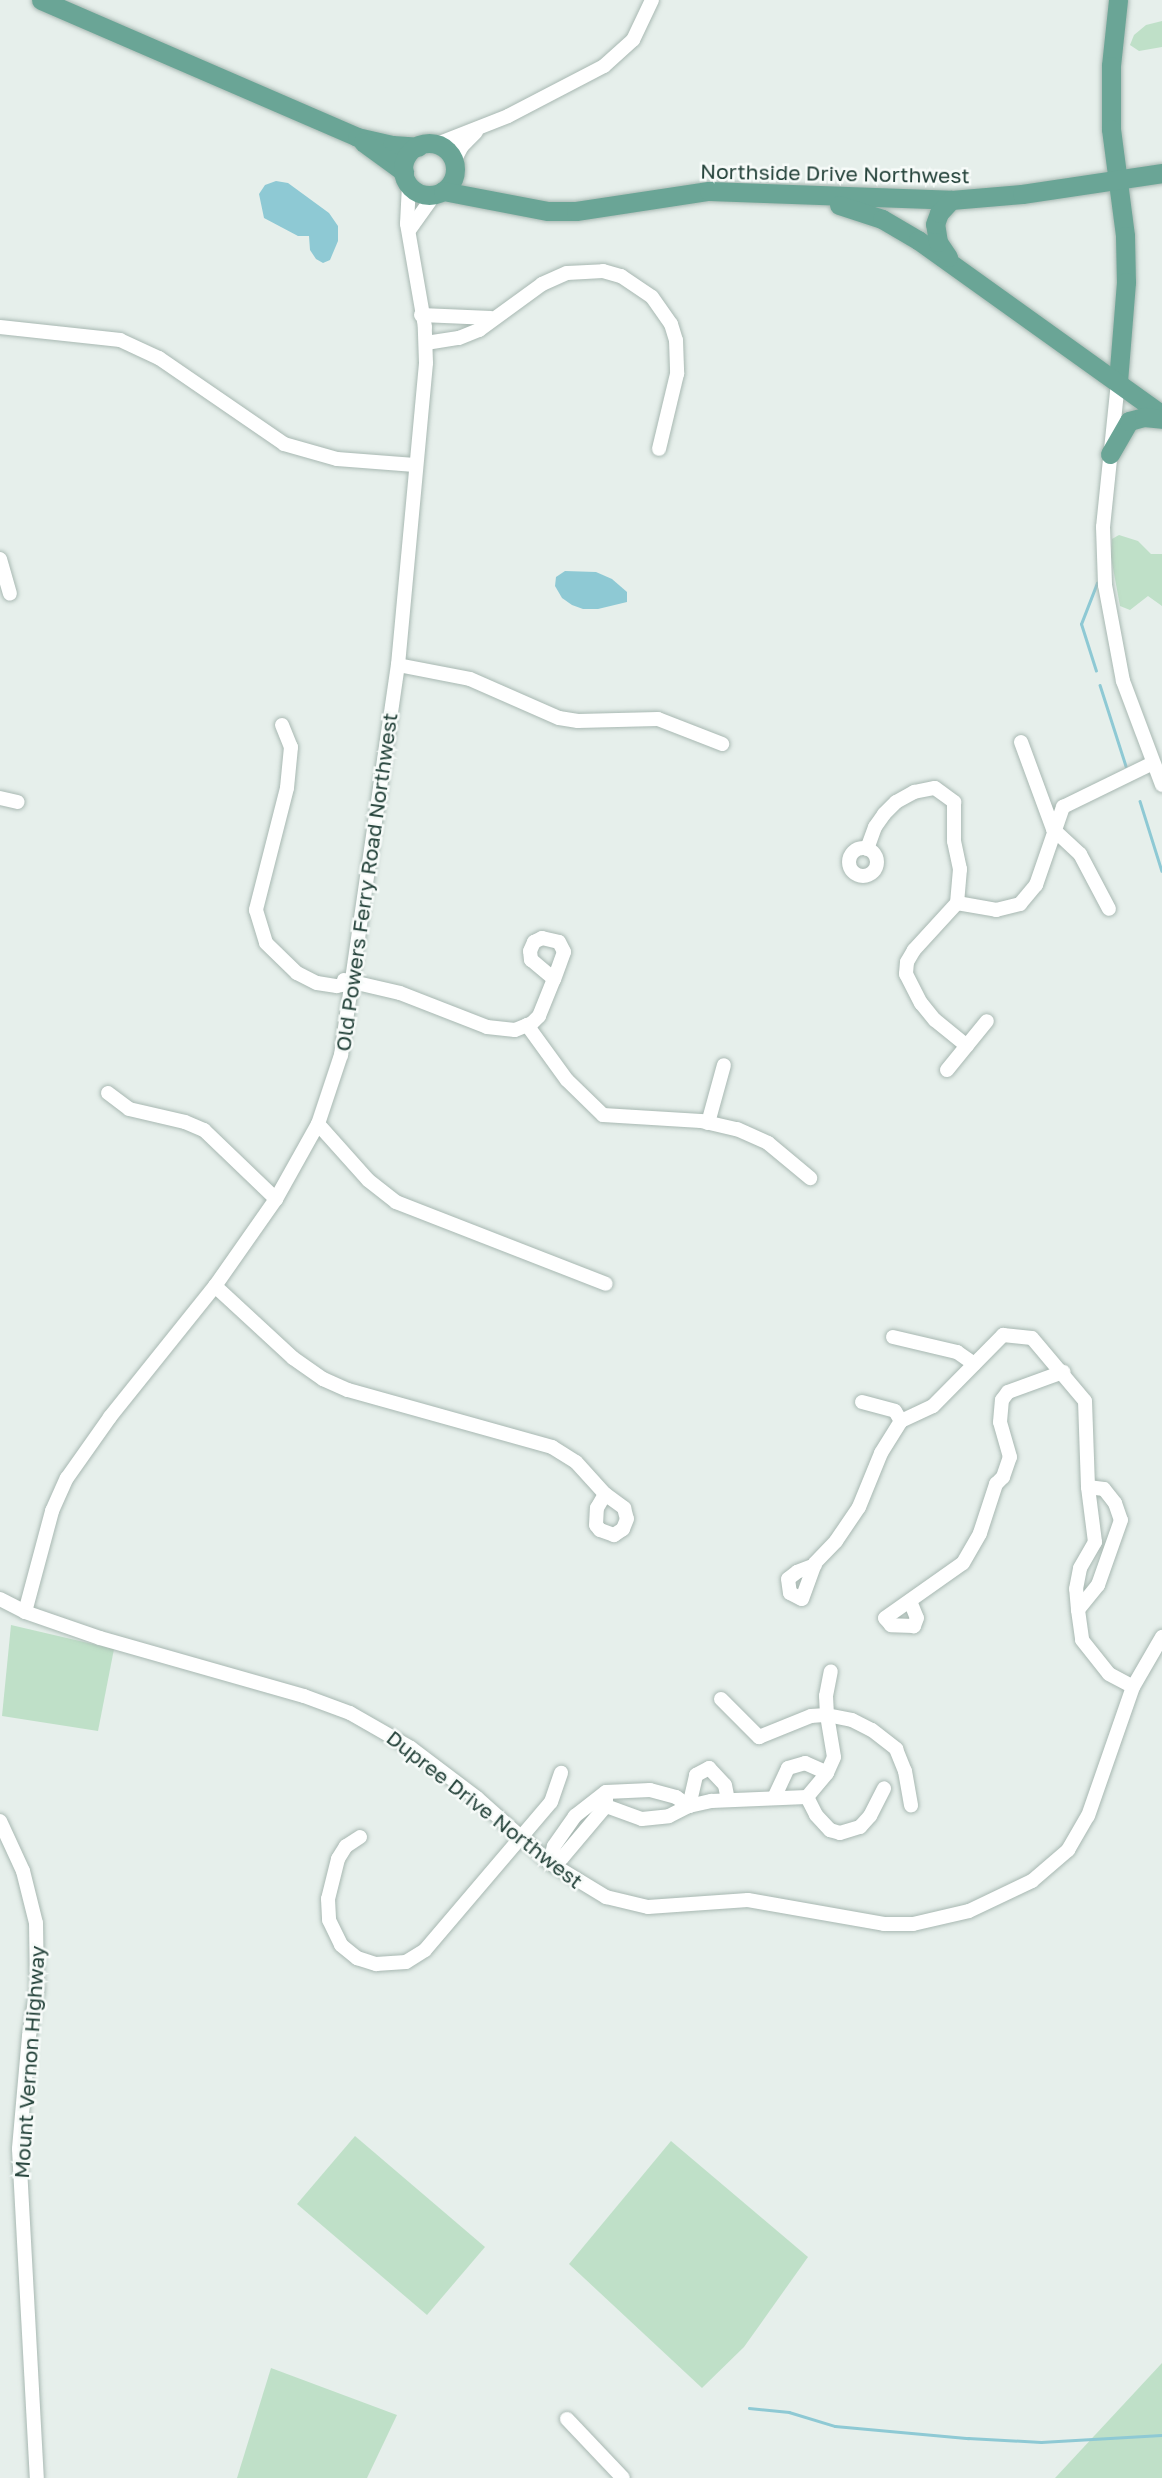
<!DOCTYPE html>
<html>
<head>
<meta charset="utf-8">
<style>
  body { margin:0 }
  #map { position:relative; width:1162px; height:2478px; overflow:hidden; background:#e6efeb; font-family:"Golos Text",sans-serif }
  div>[style] { position:absolute }
  [style*='--x'] { left:calc(var(--x)*1px); top:calc(var(--y)*1px); width:calc(var(--w)*1px); rotate:calc(var(--a)*1deg) }
  .green>* { inset:0; background:#bfe0c8 }
  .water>* { inset:0; background:#8ec9d4 }
  .stream>* { height:2.5px; margin:-1.25px; padding:0 1.25px; transform-origin:1.25px; border-radius:1.25px; background:#8ec9d4 }
  .roads { filter:drop-shadow(0 0 2px #a8b8b2) drop-shadow(0 0 2px #a8b8b2) }
  .minor>* { height:14px; margin:-7px; padding:0 7px; transform-origin:7px; border-radius:7px; background:#fff }
  .minor>.ring { margin:-7px; padding:0; box-sizing:content-box; background:none; border:14px solid #fff; border-radius:50% }
  .major>* { height:19px; margin:-9.5px; padding:0 9.5px; transform-origin:9.5px; border-radius:9.5px; background:#6aa596 }
  .major>.ring { margin:-9.5px; padding:0; box-sizing:content-box; background:none; border:19px solid #6aa596; border-radius:50% }
  span { translate:-50% -50%; white-space:nowrap; text-align:center; line-height:1.15; -webkit-text-stroke:5px #f7fbf9; paint-order:stroke }
  .street-label { font-size:21px; color:#24423a }
</style>
</head>
<body>
<div id="map">
  <div class="green">
    <div style="clip-path:polygon(1162px 21px,1162px 47px,1139px 51px,1130px 45px,1134px 35px,1146px 25px)"></div>
    <div style="clip-path:polygon(1119px 535px,1138px 541px,1151px 554px,1162px 554px,1162px 606px,1148px 596px,1130px 610px,1120px 606px,1111px 557px,1112px 539px)"></div>
    <div style="clip-path:polygon(11px 1625px,114px 1649px,98px 1731px,2px 1716px)"></div>
    <div style="clip-path:polygon(355px 2136px,485px 2247px,427px 2315px,297px 2204px)"></div>
    <div style="clip-path:polygon(671px 2141px,808px 2257px,744px 2347px,702px 2388px,569px 2264px)"></div>
    <div style="clip-path:polygon(1162px 2363px,1162px 2478px,1055px 2478px)"></div>
    <div style="clip-path:polygon(271px 2368px,397px 2415px,367px 2478px,237px 2478px)"></div>
  </div>
  <div class="water">
    <div style="clip-path:polygon(276px 181px,288px 183px,329px 213px,338px 226px,338px 241px,330px 260px,323px 263px,316px 259px,310px 250px,309px 236px,298px 236px,264px 218px,259px 194px,265px 185px)"></div>
    <div style="clip-path:polygon(565px 571px,596px 572px,612px 579px,627px 592px,627px 602px,598px 609px,583px 609px,572px 605px,562px 598px,555px 586px,556px 577px)"></div>
  </div>
  <div class="stream">
    <div style="--x:1096;--y:671;--w:49;--a:-107.7"></div>
    <div style="--x:1081;--y:624;--w:44;--a:-68.7"></div>
    <div style="--x:1100;--y:685;--w:85;--a:72.2"></div>
    <div style="--x:1140;--y:801;--w:73;--a:72.6"></div>
    <div style="--x:749;--y:2408;--w:40;--a:5.7"></div>
    <div style="--x:789;--y:2412;--w:48;--a:16.9"></div>
    <div style="--x:835;--y:2426;--w:134;--a:5.2"></div>
    <div style="--x:968;--y:2438;--w:73;--a:3.1"></div>
    <div style="--x:1041;--y:2442;--w:121;--a:-3.3"></div>
  </div>
  <div class="roads">
    <div class="minor">
      <div style="--x:437;--y:144;--w:76;--a:-21.5"></div>
      <div style="--x:508;--y:116;--w:108;--a:-27.5"></div>
      <div style="--x:604;--y:66;--w:39;--a:-42"></div>
      <div style="--x:633;--y:40;--w:44;--a:-64.6"></div>
      <div style="--x:454;--y:161;--w:17;--a:-62"></div>
      <div style="--x:462;--y:146;--w:20;--a:-45"></div>
      <div style="--x:410;--y:229;--w:43;--a:-54.5"></div>
      <div style="--x:421;--y:315;--w:70;--a:2.5"></div>
      <div style="--x:0;--y:327;--w:121;--a:6.2"></div>
      <div style="--x:120;--y:340;--w:43;--a:24.8"></div>
      <div style="--x:159;--y:358;--w:152;--a:34.5"></div>
      <div style="--x:284;--y:444;--w:55;--a:15.8"></div>
      <div style="--x:337;--y:459;--w:78;--a:4.4"></div>
      <div style="--x:426;--y:343;--w:33;--a:-9"></div>
      <div style="--x:459;--y:338;--w:22;--a:-22"></div>
      <div style="--x:479;--y:330;--w:78;--a:-36.1"></div>
      <div style="--x:542;--y:284;--w:27;--a:-24"></div>
      <div style="--x:567;--y:273;--w:36;--a:-3"></div>
      <div style="--x:603;--y:271;--w:19;--a:16"></div>
      <div style="--x:621;--y:276;--w:37;--a:34"></div>
      <div style="--x:652;--y:297;--w:33;--a:55"></div>
      <div style="--x:671;--y:324;--w:17;--a:73"></div>
      <div style="--x:676;--y:340;--w:34;--a:88"></div>
      <div style="--x:677;--y:374;--w:77;--a:103.5"></div>
      <div style="--x:1118;--y:382;--w:146;--a:95.9"></div>
      <div style="--x:1103;--y:527;--w:58;--a:88"></div>
      <div style="--x:1105;--y:585;--w:98;--a:79.4"></div>
      <div style="--x:1123;--y:681;--w:111;--a:69.4"></div>
      <div style="--x:0;--y:559;--w:36;--a:74"></div>
      <div style="--x:398;--y:665;--w:73;--a:11"></div>
      <div style="--x:470;--y:679;--w:97;--a:23.7"></div>
      <div style="--x:559;--y:718;--w:19;--a:9"></div>
      <div style="--x:578;--y:721;--w:80;--a:-1.4"></div>
      <div style="--x:658;--y:719;--w:69;--a:21.3"></div>
      <div style="--x:282;--y:725;--w:24;--a:68"></div>
      <div style="--x:291;--y:747;--w:41;--a:95.6"></div>
      <div style="--x:287;--y:788;--w:126;--a:104.3"></div>
      <div style="--x:256;--y:910;--w:34;--a:73"></div>
      <div style="--x:266;--y:943;--w:43;--a:44.1"></div>
      <div style="--x:297;--y:973;--w:22;--a:27"></div>
      <div style="--x:317;--y:983;--w:20;--a:9"></div>
      <div style="--x:337;--y:986;--w:15;--a:-11"></div>
      <div style="--x:1021;--y:742;--w:93;--a:69.8"></div>
      <div style="--x:1053;--y:829;--w:37;--a:43"></div>
      <div style="--x:1080;--y:854;--w:62;--a:62.2"></div>
      <div style="--x:0;--y:798;--w:18;--a:13"></div>
      <div class="ring" style="left:849px;top:848px;width:14px;height:14px"></div>
      <div style="--x:867;--y:849;--w:23;--a:-70"></div>
      <div style="--x:875;--y:827;--w:16;--a:-55"></div>
      <div style="--x:884;--y:814;--w:17;--a:-45"></div>
      <div style="--x:896;--y:802;--w:21;--a:-29"></div>
      <div style="--x:914;--y:792;--w:21;--a:-11"></div>
      <div style="--x:935;--y:788;--w:24;--a:36"></div>
      <div style="--x:954;--y:802;--w:39;--a:90"></div>
      <div style="--x:954;--y:841;--w:29;--a:78"></div>
      <div style="--x:960;--y:869;--w:34;--a:95"></div>
      <div style="--x:957;--y:903;--w:64;--a:132.5"></div>
      <div style="--x:914;--y:950;--w:14;--a:120"></div>
      <div style="--x:907;--y:962;--w:12;--a:95"></div>
      <div style="--x:906;--y:974;--w:33;--a:63"></div>
      <div style="--x:921;--y:1003;--w:22;--a:51"></div>
      <div style="--x:935;--y:1020;--w:41;--a:39.1"></div>
      <div style="--x:957;--y:903;--w:40;--a:10"></div>
      <div style="--x:996;--y:910;--w:25;--a:-14"></div>
      <div style="--x:1020;--y:904;--w:25;--a:-50"></div>
      <div style="--x:1036;--y:885;--w:83;--a:-70.9"></div>
      <div style="--x:1063;--y:807;--w:100;--a:-26.1"></div>
      <div style="--x:542;--y:938;--w:17;--a:13"></div>
      <div style="--x:559;--y:942;--w:11;--a:63"></div>
      <div style="--x:564;--y:952;--w:29;--a:110"></div>
      <div style="--x:554;--y:979;--w:30;--a:-140"></div>
      <div style="--x:531;--y:960;--w:9;--a:-96"></div>
      <div style="--x:530;--y:951;--w:10;--a:-66"></div>
      <div style="--x:534;--y:942;--w:9;--a:-27"></div>
      <div style="--x:344;--y:980;--w:57;--a:13.1"></div>
      <div style="--x:400;--y:993;--w:93;--a:21.3"></div>
      <div style="--x:487;--y:1027;--w:28;--a:6"></div>
      <div style="--x:515;--y:1030;--w:18;--a:-22"></div>
      <div style="--x:532;--y:1023;--w:10;--a:-45"></div>
      <div style="--x:539;--y:1016;--w:40;--a:-68"></div>
      <div style="--x:527;--y:1025;--w:68;--a:54"></div>
      <div style="--x:567;--y:1080;--w:50;--a:44.2"></div>
      <div style="--x:603;--y:1115;--w:98;--a:3.5"></div>
      <div style="--x:701;--y:1121;--w:37;--a:13"></div>
      <div style="--x:737;--y:1129;--w:34;--a:24"></div>
      <div style="--x:768;--y:1143;--w:55;--a:39.8"></div>
      <div style="--x:947;--y:1070;--w:63;--a:-50.8"></div>
      <div style="--x:108;--y:1093;--w:26;--a:37"></div>
      <div style="--x:129;--y:1109;--w:57;--a:13.1"></div>
      <div style="--x:185;--y:1122;--w:21;--a:23"></div>
      <div style="--x:204;--y:1130;--w:100;--a:43.8"></div>
      <div style="--x:708;--y:1123;--w:60;--a:-74.6"></div>
      <div style="--x:318;--y:1124;--w:75;--a:48.2"></div>
      <div style="--x:368;--y:1180;--w:36;--a:38"></div>
      <div style="--x:396;--y:1202;--w:225;--a:21.3"></div>
      <div style="--x:215;--y:1286;--w:106;--a:42.7"></div>
      <div style="--x:293;--y:1358;--w:37;--a:35"></div>
      <div style="--x:323;--y:1379;--w:27;--a:24"></div>
      <div style="--x:348;--y:1390;--w:212;--a:15.6"></div>
      <div style="--x:552;--y:1447;--w:28;--a:32"></div>
      <div style="--x:576;--y:1462;--w:43;--a:47.8"></div>
      <div style="--x:605;--y:1494;--w:24;--a:36"></div>
      <div style="--x:624;--y:1508;--w:11;--a:75"></div>
      <div style="--x:627;--y:1519;--w:11;--a:112"></div>
      <div style="--x:623;--y:1529;--w:11;--a:146"></div>
      <div style="--x:614;--y:1535;--w:15;--a:-160"></div>
      <div style="--x:600;--y:1530;--w:6;--a:-129"></div>
      <div style="--x:596;--y:1525;--w:17;--a:-87"></div>
      <div style="--x:597;--y:1508;--w:16;--a:-60"></div>
      <div style="--x:893;--y:1337;--w:66;--a:13.2"></div>
      <div style="--x:957;--y:1352;--w:21;--a:35"></div>
      <div style="--x:862;--y:1402;--w:34;--a:15"></div>
      <div style="--x:895;--y:1411;--w:12;--a:59"></div>
      <div style="--x:815;--y:1565;--w:19;--a:159"></div>
      <div style="--x:797;--y:1572;--w:11;--a:142"></div>
      <div style="--x:788;--y:1579;--w:14;--a:82"></div>
      <div style="--x:790;--y:1593;--w:13;--a:27"></div>
      <div style="--x:802;--y:1599;--w:38;--a:-70"></div>
      <div style="--x:815;--y:1563;--w:30;--a:-46"></div>
      <div style="--x:836;--y:1541;--w:41;--a:-55.9"></div>
      <div style="--x:859;--y:1507;--w:58;--a:-67.8"></div>
      <div style="--x:881;--y:1453;--w:38;--a:-58"></div>
      <div style="--x:901;--y:1421;--w:35;--a:-25"></div>
      <div style="--x:933;--y:1406;--w:100;--a:-45.4"></div>
      <div style="--x:1003;--y:1335;--w:29;--a:6"></div>
      <div style="--x:1032;--y:1338;--w:82;--a:49.9"></div>
      <div style="--x:1085;--y:1401;--w:86;--a:88"></div>
      <div style="--x:1088;--y:1487;--w:16;--a:7"></div>
      <div style="--x:1104;--y:1489;--w:18;--a:52"></div>
      <div style="--x:1115;--y:1503;--w:18;--a:71"></div>
      <div style="--x:1121;--y:1520;--w:69;--a:109.5"></div>
      <div style="--x:1098;--y:1585;--w:32;--a:129"></div>
      <div style="--x:1078;--y:1610;--w:30;--a:82"></div>
      <div style="--x:1082;--y:1640;--w:43;--a:51.5"></div>
      <div style="--x:1109;--y:1674;--w:27;--a:28"></div>
      <div style="--x:0;--y:1599;--w:28;--a:27"></div>
      <div style="--x:25;--y:1612;--w:79;--a:19.1"></div>
      <div style="--x:100;--y:1638;--w:212;--a:15.9"></div>
      <div style="--x:304;--y:1696;--w:49;--a:20.3"></div>
      <div style="--x:350;--y:1713;--w:70;--a:29.8"></div>
      <div style="--x:411;--y:1748;--w:83;--a:37.1"></div>
      <div style="--x:477;--y:1798;--w:98;--a:41.7"></div>
      <div style="--x:550;--y:1863;--w:66;--a:31.3"></div>
      <div style="--x:606;--y:1897;--w:43;--a:13.4"></div>
      <div style="--x:648;--y:1907;--w:100;--a:-4"></div>
      <div style="--x:748;--y:1900;--w:138;--a:10"></div>
      <div style="--x:884;--y:1924;--w:29;--a:0"></div>
      <div style="--x:913;--y:1924;--w:57;--a:-13.1"></div>
      <div style="--x:969;--y:1911;--w:70;--a:-25.5"></div>
      <div style="--x:1032;--y:1881;--w:48;--a:-40.7"></div>
      <div style="--x:1068;--y:1850;--w:39;--a:-60"></div>
      <div style="--x:1088;--y:1816;--w:137;--a:-70.8"></div>
      <div style="--x:1133;--y:1687;--w:58;--a:-59.9"></div>
      <div style="--x:910;--y:1601;--w:18;--a:68"></div>
      <div style="--x:917;--y:1618;--w:9;--a:111"></div>
      <div style="--x:914;--y:1626;--w:23;--a:-178"></div>
      <div style="--x:891;--y:1625;--w:9;--a:-131"></div>
      <div style="--x:885;--y:1618;--w:95;--a:-35.2"></div>
      <div style="--x:963;--y:1563;--w:34;--a:-60"></div>
      <div style="--x:980;--y:1533;--w:52;--a:-71.9"></div>
      <div style="--x:996;--y:1484;--w:10;--a:-45"></div>
      <div style="--x:1003;--y:1477;--w:21;--a:-71"></div>
      <div style="--x:1010;--y:1457;--w:36;--a:-106"></div>
      <div style="--x:1000;--y:1422;--w:22;--a:-85"></div>
      <div style="--x:1002;--y:1400;--w:10;--a:-53"></div>
      <div style="--x:1008;--y:1392;--w:59;--a:-20"></div>
      <div style="--x:1078;--y:1610;--w:21;--a:-95"></div>
      <div style="--x:1076;--y:1589;--w:21;--a:-79"></div>
      <div style="--x:1080;--y:1568;--w:30;--a:-60"></div>
      <div style="--x:1095;--y:1542;--w:55;--a:-97.3"></div>
      <div style="--x:25;--y:1612;--w:105;--a:-75"></div>
      <div style="--x:52;--y:1511;--w:36;--a:-66"></div>
      <div style="--x:67;--y:1478;--w:75;--a:-54.8"></div>
      <div style="--x:110;--y:1417;--w:168;--a:-51.3"></div>
      <div style="--x:215;--y:1286;--w:106;--a:-55"></div>
      <div style="--x:276;--y:1199;--w:86;--a:-60.8"></div>
      <div style="--x:318;--y:1124;--w:73;--a:-71.6"></div>
      <div style="--x:341;--y:1055;--w:394;--a:-81.7"></div>
      <div style="--x:398;--y:665;--w:303;--a:-84.7"></div>
      <div style="--x:426;--y:363;--w:36;--a:-92"></div>
      <div style="--x:425;--y:327;--w:105;--a:-99.9"></div>
      <div style="--x:407;--y:224;--w:40;--a:-87.1"></div>
      <div style="--x:721;--y:1699;--w:54;--a:45"></div>
      <div style="--x:759;--y:1737;--w:56;--a:-22"></div>
      <div style="--x:811;--y:1716;--w:16;--a:-4"></div>
      <div style="--x:827;--y:1715;--w:19;--a:-93"></div>
      <div style="--x:826;--y:1696;--w:25;--a:-79"></div>
      <div style="--x:807;--y:1797;--w:20;--a:63"></div>
      <div style="--x:816;--y:1815;--w:21;--a:47"></div>
      <div style="--x:830;--y:1830;--w:10;--a:17"></div>
      <div style="--x:840;--y:1833;--w:21;--a:-17"></div>
      <div style="--x:860;--y:1827;--w:15;--a:-48"></div>
      <div style="--x:870;--y:1816;--w:31;--a:-63"></div>
      <div style="--x:774;--y:1798;--w:33;--a:-65"></div>
      <div style="--x:788;--y:1768;--w:18;--a:-16"></div>
      <div style="--x:805;--y:1763;--w:24;--a:24"></div>
      <div style="--x:606;--y:1806;--w:38;--a:20"></div>
      <div style="--x:642;--y:1819;--w:27;--a:-6"></div>
      <div style="--x:669;--y:1816;--w:22;--a:-27"></div>
      <div style="--x:689;--y:1806;--w:23;--a:-13"></div>
      <div style="--x:711;--y:1801;--w:96;--a:-2.4"></div>
      <div style="--x:807;--y:1797;--w:31;--a:-50"></div>
      <div style="--x:827;--y:1773;--w:17;--a:-66"></div>
      <div style="--x:834;--y:1757;--w:43;--a:-99.5"></div>
      <div style="--x:827;--y:1715;--w:25;--a:11"></div>
      <div style="--x:852;--y:1720;--w:22;--a:27"></div>
      <div style="--x:872;--y:1730;--w:31;--a:38"></div>
      <div style="--x:896;--y:1749;--w:24;--a:68"></div>
      <div style="--x:905;--y:1771;--w:35;--a:80"></div>
      <div style="--x:689;--y:1806;--w:32;--a:-77"></div>
      <div style="--x:696;--y:1775;--w:15;--a:-28"></div>
      <div style="--x:709;--y:1768;--w:23;--a:47"></div>
      <div style="--x:725;--y:1785;--w:15;--a:79"></div>
      <div style="--x:0;--y:1821;--w:55;--a:65.3"></div>
      <div style="--x:23;--y:1871;--w:54;--a:76"></div>
      <div style="--x:36;--y:1923;--w:67;--a:89.1"></div>
      <div style="--x:37;--y:1990;--w:47;--a:99.9"></div>
      <div style="--x:29;--y:2036;--w:113;--a:95.1"></div>
      <div style="--x:19;--y:2149;--w:329;--a:86.9"></div>
      <div style="--x:360;--y:1837;--w:17;--a:147"></div>
      <div style="--x:346;--y:1846;--w:15;--a:122"></div>
      <div style="--x:338;--y:1859;--w:41;--a:104"></div>
      <div style="--x:328;--y:1899;--w:21;--a:87"></div>
      <div style="--x:329;--y:1920;--w:28;--a:64"></div>
      <div style="--x:341;--y:1945;--w:21;--a:39"></div>
      <div style="--x:357;--y:1958;--w:20;--a:18"></div>
      <div style="--x:376;--y:1964;--w:30;--a:-4"></div>
      <div style="--x:406;--y:1962;--w:22;--a:-32"></div>
      <div style="--x:425;--y:1950;--w:194;--a:-49.6"></div>
      <div style="--x:551;--y:1802;--w:31;--a:-71"></div>
      <div style="--x:550;--y:1863;--w:17;--a:-77"></div>
      <div style="--x:554;--y:1846;--w:37;--a:-55"></div>
      <div style="--x:575;--y:1816;--w:39;--a:-38"></div>
      <div style="--x:606;--y:1792;--w:44;--a:-2.6"></div>
      <div style="--x:650;--y:1790;--w:27;--a:15"></div>
      <div style="--x:676;--y:1797;--w:16;--a:35"></div>
      <div style="--x:550;--y:1863;--w:13;--a:-23"></div>
      <div style="--x:562;--y:1858;--w:68;--a:-49.8"></div>
      <div style="--x:606;--y:1806;--w:9;--a:-90"></div>
      <div style="--x:567;--y:2419;--w:81;--a:46.5"></div>
    </div>
    <div class="major">
      <div style="--x:41;--y:0;--w:344;--a:23.4"></div>
      <div style="--x:357;--y:137;--w:36;--a:13"></div>
      <div style="--x:392;--y:145;--w:26;--a:4"></div>
      <div style="--x:1118;--y:0;--w:66;--a:96.1"></div>
      <div style="--x:1111;--y:66;--w:63;--a:90"></div>
      <div style="--x:1111;--y:129;--w:108;--a:82.5"></div>
      <div style="--x:1125;--y:236;--w:46;--a:88.8"></div>
      <div style="--x:1126;--y:282;--w:100;--a:94.6"></div>
      <div style="--x:363;--y:142;--w:51;--a:36.2"></div>
      <div class="ring" style="left:403px;top:143px;width:33px;height:33px"></div>
      <div style="--x:443;--y:191;--w:107;--a:10.8"></div>
      <div style="--x:548;--y:211;--w:28;--a:0"></div>
      <div style="--x:576;--y:211;--w:134;--a:-8.6"></div>
      <div style="--x:709;--y:191;--w:242;--a:2.1"></div>
      <div style="--x:951;--y:200;--w:71;--a:-4.8"></div>
      <div style="--x:1022;--y:194;--w:142;--a:-8.5"></div>
      <div style="--x:839;--y:205;--w:45;--a:18"></div>
      <div style="--x:882;--y:219;--w:42;--a:30.3"></div>
      <div style="--x:918;--y:240;--w:300;--a:35.6"></div>
      <div style="--x:948;--y:257;--w:18;--a:-124"></div>
      <div style="--x:938;--y:242;--w:18;--a:-99"></div>
      <div style="--x:935;--y:224;--w:12;--a:-70"></div>
      <div style="--x:939;--y:213;--w:18;--a:-47"></div>
      <div style="--x:1110;--y:454;--w:38;--a:-60"></div>
      <div style="--x:1129;--y:421;--w:16;--a:-15"></div>
      <div style="--x:1144;--y:417;--w:18;--a:6"></div>
    </div>
  </div>
  <div class="street-label">
    <span style="left:835px;top:173px;rotate:1deg">Northside Drive Northwest</span>
    <span style="left:366px;top:882px;rotate:-82deg">Old Powers Ferry Road Northwest</span>
    <span style="left:485px;top:1809px;rotate:38deg">Dupree Drive Northwest</span>
    <span style="left:29px;top:2062px;rotate:-86deg">Mount Vernon Highway</span>
  </div>
</div>
</body>
</html>
